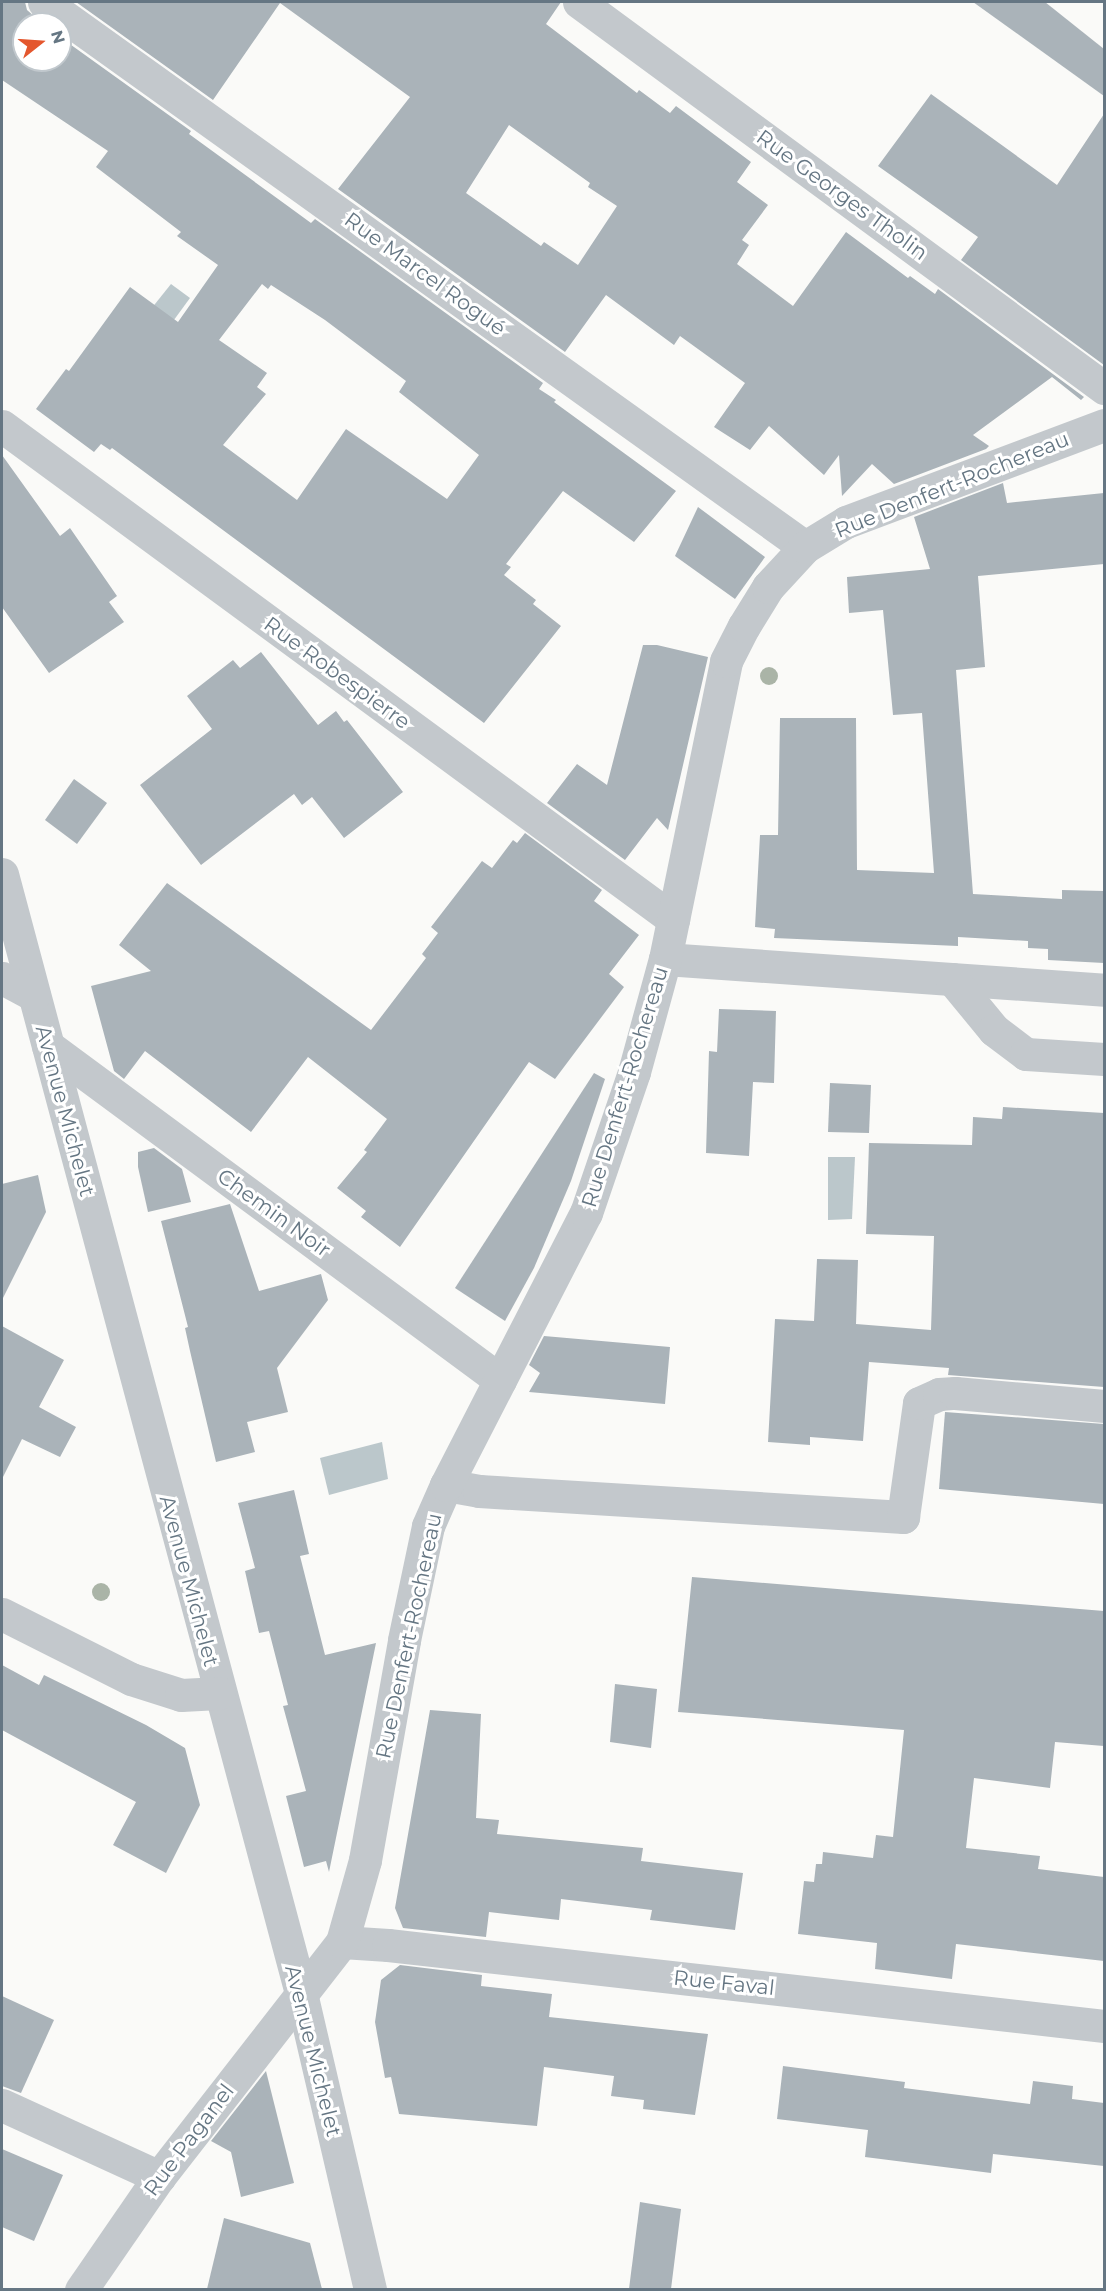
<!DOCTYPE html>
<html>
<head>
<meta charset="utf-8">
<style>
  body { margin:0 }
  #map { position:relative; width:1106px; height:2291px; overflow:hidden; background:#fafaf8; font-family:Montserrat,sans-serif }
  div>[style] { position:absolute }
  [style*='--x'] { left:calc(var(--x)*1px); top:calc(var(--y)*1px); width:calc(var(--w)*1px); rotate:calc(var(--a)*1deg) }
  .water>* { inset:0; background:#bbc7cb }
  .building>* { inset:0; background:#aab3b9 }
  .minor>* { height:33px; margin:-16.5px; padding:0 16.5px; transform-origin:16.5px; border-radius:16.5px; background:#c3c8cc }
  .trees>* { width:18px; height:18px; margin:-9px; border-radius:50%; background:#aab4a7 }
  span { translate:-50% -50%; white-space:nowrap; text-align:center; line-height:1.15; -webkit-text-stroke:6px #fff; paint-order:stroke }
  .street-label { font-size:21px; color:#657683 }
  .frame { position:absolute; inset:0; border:3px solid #657683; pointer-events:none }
  .north { position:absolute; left:12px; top:12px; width:60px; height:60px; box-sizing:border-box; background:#fff; border:2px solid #c1c8cd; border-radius:50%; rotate:73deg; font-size:16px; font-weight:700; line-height:24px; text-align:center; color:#657683 }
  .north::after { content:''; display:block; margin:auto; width:21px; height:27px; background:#e4572e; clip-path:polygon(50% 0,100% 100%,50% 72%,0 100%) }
</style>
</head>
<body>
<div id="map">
  <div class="water">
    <div style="clip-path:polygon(171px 284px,190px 298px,160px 339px,143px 319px)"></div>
    <div style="clip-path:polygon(828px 1157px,855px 1157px,852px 1219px,828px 1220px)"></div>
    <div style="clip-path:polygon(382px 1442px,388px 1479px,329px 1495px,320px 1458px)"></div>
  </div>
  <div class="building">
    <div style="clip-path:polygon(evenodd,2px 2px,25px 2px,27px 10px,43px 24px,24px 24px,24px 60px,60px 60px,60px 37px,191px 131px,189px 134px,285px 204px,311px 223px,315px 219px,543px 383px,539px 389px,556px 400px,554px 402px,676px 491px,634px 542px,563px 491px,506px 564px,511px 567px,504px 575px,536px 600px,533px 604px,561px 626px,484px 723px,112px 448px,110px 450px,101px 444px,94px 452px,36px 409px,66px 369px,69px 371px,130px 287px,178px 322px,218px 265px,177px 236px,181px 232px,96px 167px,108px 151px,2px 80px,2px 2px,262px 284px,268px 289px,271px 285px,325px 320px,406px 381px,399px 392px,479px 455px,447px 499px,346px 429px,297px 500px,223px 445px,266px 394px,257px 387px,267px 373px,219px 340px,262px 284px)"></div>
    <div style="clip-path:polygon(evenodd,76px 2px,561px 2px,546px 24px,637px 93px,639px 90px,670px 113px,676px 106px,751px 162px,737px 182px,768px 205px,742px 240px,749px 245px,737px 264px,793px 306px,846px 232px,908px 278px,910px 276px,935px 294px,938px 289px,1084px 397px,1081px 400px,1052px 377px,973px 435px,989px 446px,986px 449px,894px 484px,872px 464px,842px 496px,839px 455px,824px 475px,769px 426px,750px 450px,714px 427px,745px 383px,680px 336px,674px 345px,606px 295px,565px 352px,338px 189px,410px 97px,280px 3px,213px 100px,76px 2px,509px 125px,590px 183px,588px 187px,617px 206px,578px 265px,544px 242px,541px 246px,466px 193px,509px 125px)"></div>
    <div style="clip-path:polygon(973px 2px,1045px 2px,1104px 49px,1104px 96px)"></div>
    <div style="clip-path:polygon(931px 94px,1057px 185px,1104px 114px,1104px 365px,961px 260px,978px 237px,878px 166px)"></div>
    <div style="clip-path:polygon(2px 455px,60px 536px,70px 528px,117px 596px,109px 602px,124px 622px,49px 673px,2px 607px)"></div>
    <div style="clip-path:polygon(1003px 483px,1007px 503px,1104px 493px,1104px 564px,978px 576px,985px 667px,956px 670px,973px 894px,1062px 899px,1062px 890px,1104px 891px,1104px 963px,1048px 960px,1048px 949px,1028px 948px,1028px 941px,958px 937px,958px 946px,774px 938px,775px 929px,755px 927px,760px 835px,778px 835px,780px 718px,856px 718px,857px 870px,934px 873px,922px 713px,893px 715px,883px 610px,849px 613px,847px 577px,930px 569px,914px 517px)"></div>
    <div style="clip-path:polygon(698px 507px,765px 557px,735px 599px,675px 556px)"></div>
    <div style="clip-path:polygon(643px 645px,657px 645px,708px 657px,668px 830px,657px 818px,625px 860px,547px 803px,577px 764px,607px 785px)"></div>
    <div style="clip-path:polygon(261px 652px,318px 725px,336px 711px,344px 722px,347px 720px,403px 792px,344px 838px,312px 797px,302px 805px,294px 794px,201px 865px,140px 785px,212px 729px,187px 696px,233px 660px,240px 668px)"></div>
    <div style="clip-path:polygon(74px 779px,107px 803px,77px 844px,45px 820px)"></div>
    <div style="clip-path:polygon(525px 833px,602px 890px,594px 901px,639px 935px,609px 974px,624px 987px,555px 1079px,529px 1062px,400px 1247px,361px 1217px,366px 1211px,337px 1188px,367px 1152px,364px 1150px,387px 1119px,308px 1057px,251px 1132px,145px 1051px,124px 1079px,114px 1071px,91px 986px,151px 971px,119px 945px,167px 883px,371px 1030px,426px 958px,422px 954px,438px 933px,431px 927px,482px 861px,492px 868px,513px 840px,517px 843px)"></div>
    <div style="clip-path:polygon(719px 1009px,776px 1011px,774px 1083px,753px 1082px,749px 1156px,706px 1153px,709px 1051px,717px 1052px)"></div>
    <div style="clip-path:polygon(594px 1073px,605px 1079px,571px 1181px,534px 1268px,505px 1321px,455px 1288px)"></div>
    <div style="clip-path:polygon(830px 1083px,871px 1085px,869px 1133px,828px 1132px)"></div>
    <div style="clip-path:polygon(1003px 1107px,1104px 1113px,1104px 1387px,948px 1375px,949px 1368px,869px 1362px,863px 1441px,810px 1437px,810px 1445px,768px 1442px,775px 1319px,814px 1321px,817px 1259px,858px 1260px,856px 1324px,931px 1330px,934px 1236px,866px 1234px,869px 1143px,972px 1145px,973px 1117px,1002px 1119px)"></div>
    <div style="clip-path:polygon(154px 1148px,182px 1169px,191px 1202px,148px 1212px,138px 1167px,138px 1152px)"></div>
    <div style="clip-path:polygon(38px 1175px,46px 1212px,2px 1300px,2px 1184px)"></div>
    <div style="clip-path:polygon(230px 1204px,259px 1291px,321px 1274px,328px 1300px,277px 1368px,288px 1412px,247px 1422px,255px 1452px,216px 1462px,190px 1351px,185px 1328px,188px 1327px,161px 1221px)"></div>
    <div style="clip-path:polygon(2px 1326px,64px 1360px,39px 1407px,76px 1427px,60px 1457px,22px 1439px,2px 1479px)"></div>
    <div style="clip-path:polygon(544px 1336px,670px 1347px,665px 1404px,529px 1392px,540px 1373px,529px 1365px)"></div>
    <div style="clip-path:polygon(945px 1412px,1104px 1424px,1104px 1504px,939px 1489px)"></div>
    <div style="clip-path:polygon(294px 1490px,309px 1554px,300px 1556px,325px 1655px,376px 1643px,329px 1872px,326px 1861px,304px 1867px,286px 1796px,306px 1791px,283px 1706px,288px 1705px,269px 1631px,259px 1633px,245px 1571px,255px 1568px,238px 1503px)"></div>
    <div style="clip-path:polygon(692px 1577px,1104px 1611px,1104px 1746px,1055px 1742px,1050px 1788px,974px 1778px,966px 1848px,1040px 1856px,1038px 1869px,1104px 1877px,1104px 1961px,956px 1944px,952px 1979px,875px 1969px,877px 1943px,798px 1934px,804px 1881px,814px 1882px,816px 1864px,822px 1864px,823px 1852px,873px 1858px,876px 1835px,893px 1837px,904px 1730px,678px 1712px)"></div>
    <div style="clip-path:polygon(2px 1665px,39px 1685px,44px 1675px,146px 1725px,185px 1748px,200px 1805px,166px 1873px,113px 1845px,136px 1802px,2px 1730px)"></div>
    <div style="clip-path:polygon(615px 1684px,657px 1689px,651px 1748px,610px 1742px)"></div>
    <div style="clip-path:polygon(430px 1710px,481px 1714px,476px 1818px,499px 1820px,497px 1834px,643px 1848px,641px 1861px,743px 1873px,735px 1930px,650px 1920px,652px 1910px,561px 1899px,559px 1920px,489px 1912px,486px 1937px,403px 1928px,395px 1908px)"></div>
    <div style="clip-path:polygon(400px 1965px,482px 1975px,481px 1986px,552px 1994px,549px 2017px,708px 2034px,695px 2115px,643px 2109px,644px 2100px,611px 2096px,614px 2076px,544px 2067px,537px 2126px,399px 2114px,391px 2077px,385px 2078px,375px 2022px,381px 1980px)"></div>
    <div style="clip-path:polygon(2px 1996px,54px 2020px,21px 2093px,2px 2086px)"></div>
    <div style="clip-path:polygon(783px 2066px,905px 2082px,904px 2088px,1030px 2104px,1033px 2081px,1073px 2086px,1072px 2099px,1104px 2103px,1104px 2166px,993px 2154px,991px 2173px,865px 2157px,868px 2130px,777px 2119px)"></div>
    <div style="clip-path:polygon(266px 2071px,294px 2183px,241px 2197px,231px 2152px,211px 2141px)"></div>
    <div style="clip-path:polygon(2px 2149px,63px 2175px,34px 2241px,2px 2227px)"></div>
    <div style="clip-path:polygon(640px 2202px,681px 2209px,671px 2289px,629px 2289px)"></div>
    <div style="clip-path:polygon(224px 2218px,310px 2243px,322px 2289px,207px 2289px)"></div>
  </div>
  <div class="minor">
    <div style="--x:44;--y:2;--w:936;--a:35.61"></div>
    <div style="--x:579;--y:2;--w:652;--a:36.32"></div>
    <div style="--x:2;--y:426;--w:833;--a:36.31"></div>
    <div style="--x:2;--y:874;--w:1158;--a:75.04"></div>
    <div style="--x:301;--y:1993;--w:305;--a:76.9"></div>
    <div style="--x:665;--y:959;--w:440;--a:4"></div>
    <div style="--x:2;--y:978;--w:36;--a:28"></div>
    <div style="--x:952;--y:979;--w:66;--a:50.5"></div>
    <div style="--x:994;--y:1030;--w:40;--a:37"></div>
    <div style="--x:1026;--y:1054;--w:78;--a:3.7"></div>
    <div style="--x:48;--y:1046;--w:562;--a:36.46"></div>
    <div style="--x:446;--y:1485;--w:34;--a:10"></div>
    <div style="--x:479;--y:1491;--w:425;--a:3.5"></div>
    <div style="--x:903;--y:1517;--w:115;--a:-82"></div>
    <div style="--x:919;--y:1403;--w:22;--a:-24"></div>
    <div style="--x:939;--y:1394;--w:16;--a:-4"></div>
    <div style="--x:955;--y:1393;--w:150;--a:5"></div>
    <div style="--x:2;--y:1614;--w:144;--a:26.7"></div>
    <div style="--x:131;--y:1679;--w:52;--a:17.7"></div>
    <div style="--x:181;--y:1695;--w:38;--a:-3"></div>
    <div style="--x:342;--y:1942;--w:46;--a:3.7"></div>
    <div style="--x:388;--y:1945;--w:721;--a:6.45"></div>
    <div style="--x:2;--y:2105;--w:173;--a:24.6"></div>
    <div style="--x:81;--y:2290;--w:137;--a:-55.4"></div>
    <div style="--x:159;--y:2177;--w:298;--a:-52.1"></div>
    <div style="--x:342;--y:1942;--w:85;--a:-74.3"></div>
    <div style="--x:365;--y:1860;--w:223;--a:-79.9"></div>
    <div style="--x:404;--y:1640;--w:116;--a:-78.1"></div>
    <div style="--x:428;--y:1526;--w:45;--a:-66.3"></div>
    <div style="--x:446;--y:1485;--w:306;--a:-62.8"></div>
    <div style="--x:586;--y:1213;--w:149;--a:-71.2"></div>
    <div style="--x:634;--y:1072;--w:117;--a:-74.7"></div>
    <div style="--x:665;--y:959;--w:304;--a:-78.4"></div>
    <div style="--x:726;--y:661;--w:39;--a:-63"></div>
    <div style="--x:744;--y:626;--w:46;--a:-58.4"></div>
    <div style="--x:768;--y:587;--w:54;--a:-47.2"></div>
    <div style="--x:805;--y:547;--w:48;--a:-31.4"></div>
    <div style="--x:846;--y:522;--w:276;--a:-20.6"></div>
  </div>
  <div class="trees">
    <div style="left:769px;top:676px"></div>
    <div style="left:101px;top:1592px"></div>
  </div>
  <div class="street-label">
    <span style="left:842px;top:195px;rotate:36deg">Rue Georges Tholin</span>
    <span style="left:425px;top:274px;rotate:36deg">Rue Marcel Rogué</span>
    <span style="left:952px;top:485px;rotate:-22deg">Rue Denfert-Rochereau</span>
    <span style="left:337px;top:673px;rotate:36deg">Rue Robespierre</span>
    <span style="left:625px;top:1087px;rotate:-73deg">Rue Denfert-Rochereau</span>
    <span style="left:65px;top:1111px;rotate:75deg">Avenue Michelet</span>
    <span style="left:274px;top:1213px;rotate:36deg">Chemin Noir</span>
    <span style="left:189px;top:1581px;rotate:75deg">Avenue Michelet</span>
    <span style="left:409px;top:1636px;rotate:-78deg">Rue Denfert-Rochereau</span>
    <span style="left:724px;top:1983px;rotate:6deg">Rue Faval</span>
    <span style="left:313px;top:2051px;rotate:76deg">Avenue Michelet</span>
    <span style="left:189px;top:2140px;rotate:-53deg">Rue Paganel</span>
  </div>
  <div class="frame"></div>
  <div class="north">N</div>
</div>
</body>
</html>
